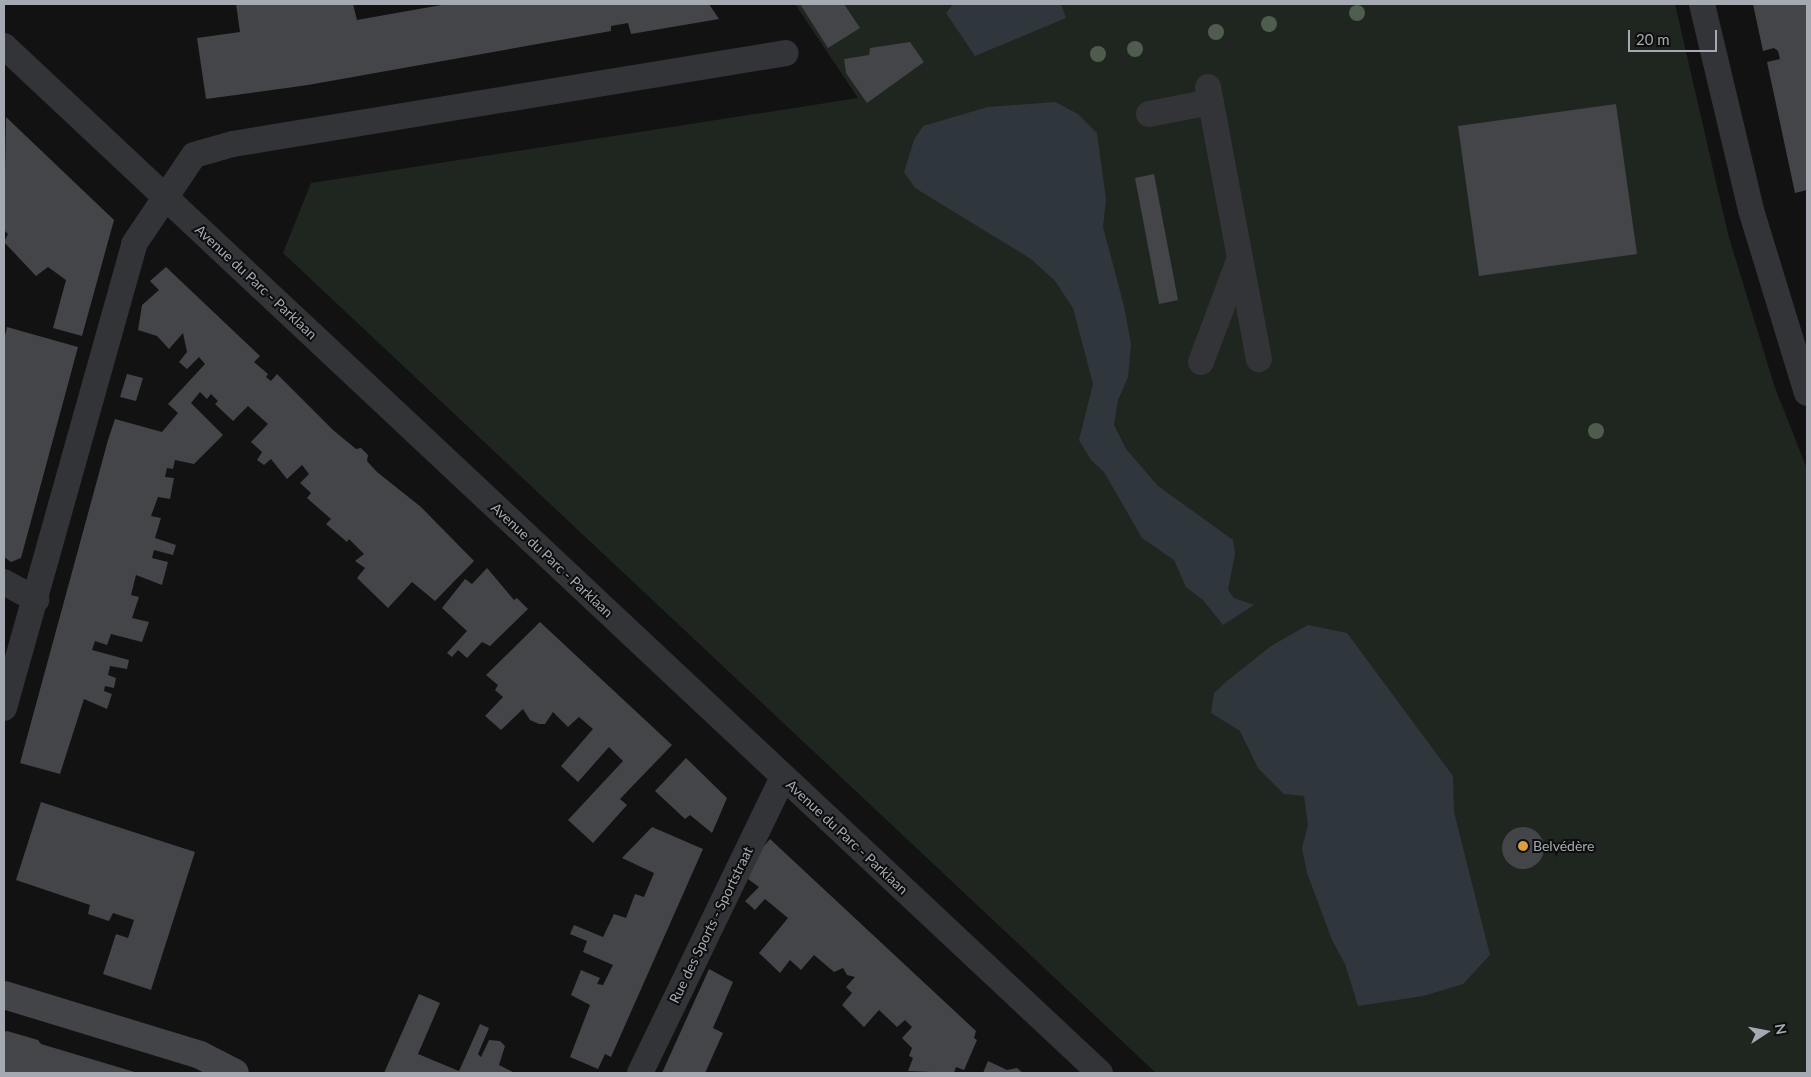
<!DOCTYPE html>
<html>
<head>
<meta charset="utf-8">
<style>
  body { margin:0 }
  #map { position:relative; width:1811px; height:1077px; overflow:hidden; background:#121213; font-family:Lato,sans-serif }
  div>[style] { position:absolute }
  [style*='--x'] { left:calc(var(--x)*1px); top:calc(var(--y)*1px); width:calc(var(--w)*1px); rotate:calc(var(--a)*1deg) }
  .green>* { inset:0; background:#1f251f }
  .water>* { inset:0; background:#2f373c }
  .building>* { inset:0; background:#444548 }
  .round { border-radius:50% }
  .street>* { height:26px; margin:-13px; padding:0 13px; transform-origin:13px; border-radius:13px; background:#333438 }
  .secondary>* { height:28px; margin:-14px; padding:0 14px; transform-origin:14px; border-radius:14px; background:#424448 }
  .trees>* { width:16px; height:16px; margin:-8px; border-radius:50%; background:#4e5d4e }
  .dots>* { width:14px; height:14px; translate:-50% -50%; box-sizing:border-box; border:2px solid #0d0d0e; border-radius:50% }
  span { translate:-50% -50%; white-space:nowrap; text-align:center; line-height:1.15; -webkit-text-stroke:4px #0d0d0e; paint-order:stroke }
  .street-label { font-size:14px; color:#a5aab2 }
  .poi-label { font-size:14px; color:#a5aab2 }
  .left { translate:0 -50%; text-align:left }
  .frame { position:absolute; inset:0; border:5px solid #a5aab2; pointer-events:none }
  .north { position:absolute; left:1741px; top:1007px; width:50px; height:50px; -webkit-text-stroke:4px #0d0d0e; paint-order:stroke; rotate:79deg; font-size:14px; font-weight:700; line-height:20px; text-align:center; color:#a5aab2 }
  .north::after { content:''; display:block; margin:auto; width:18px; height:22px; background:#a5aab2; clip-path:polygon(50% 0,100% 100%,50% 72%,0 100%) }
  .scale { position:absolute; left:1628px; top:30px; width:89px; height:22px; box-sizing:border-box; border:2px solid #a5aab2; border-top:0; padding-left:6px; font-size:15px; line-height:18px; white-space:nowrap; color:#a5aab2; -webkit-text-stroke:4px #0d0d0e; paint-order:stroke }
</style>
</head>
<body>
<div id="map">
  <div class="green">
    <div style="clip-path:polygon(795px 4px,1675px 4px,1728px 234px,1774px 385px,1807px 469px,1807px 1073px,1156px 1073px,283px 253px,311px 183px,858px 98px)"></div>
  </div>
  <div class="water">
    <div style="clip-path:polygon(953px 4px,1061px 4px,1066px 18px,975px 56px,946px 13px)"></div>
    <div style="clip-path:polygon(1055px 102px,1078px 114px,1097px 133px,1106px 199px,1103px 227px,1124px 306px,1131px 344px,1128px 377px,1118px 400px,1114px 425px,1126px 449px,1158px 486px,1233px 540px,1235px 554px,1228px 590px,1234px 598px,1254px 605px,1223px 625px,1203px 600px,1186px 587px,1174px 560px,1142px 538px,1104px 472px,1091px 460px,1079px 440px,1093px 384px,1073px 308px,1055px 281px,1031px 259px,915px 188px,904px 172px,914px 140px,923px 126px,988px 107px)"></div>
    <div style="clip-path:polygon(1308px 625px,1347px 633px,1453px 776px,1454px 812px,1490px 955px,1463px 984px,1423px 996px,1358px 1006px,1345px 964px,1332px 940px,1307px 873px,1302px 848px,1308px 825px,1304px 796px,1284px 794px,1258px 768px,1240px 731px,1211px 713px,1214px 693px,1227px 681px,1271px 646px)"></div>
  </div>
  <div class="building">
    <div style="clip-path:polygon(236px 4px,353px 4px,357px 20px,447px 4px,709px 4px,719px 19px,631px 34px,628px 23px,611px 26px,611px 31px,308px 85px,206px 99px,197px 38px,240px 32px)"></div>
    <div style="clip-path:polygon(800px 4px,844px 4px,860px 28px,828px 48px)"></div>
    <div style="clip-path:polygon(1753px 4px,1807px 4px,1807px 190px,1795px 193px,1767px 62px,1780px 59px,1778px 51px,1774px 48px,1763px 51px)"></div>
    <div style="clip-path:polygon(910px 42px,924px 62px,867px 103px,846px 73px,844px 59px,869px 55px,870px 48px)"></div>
    <div style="clip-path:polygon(1616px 104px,1637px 254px,1479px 276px,1458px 126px)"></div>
    <div style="clip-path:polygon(6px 117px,114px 220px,82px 336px,53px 328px,66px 280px,48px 267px,36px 276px,4px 242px,8px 234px,4px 230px)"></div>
    <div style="clip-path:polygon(1154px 174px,1178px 300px,1159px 304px,1135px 178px)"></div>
    <div style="clip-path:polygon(166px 267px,260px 356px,254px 362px,268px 374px,266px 377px,271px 381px,277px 374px,333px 430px,356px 449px,361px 448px,368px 455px,367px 461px,377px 472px,421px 507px,474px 561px,435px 601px,412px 582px,388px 608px,357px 578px,365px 568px,355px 561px,364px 554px,349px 539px,347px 542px,326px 524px,331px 519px,307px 498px,311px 493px,300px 483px,309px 474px,302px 465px,287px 479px,271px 459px,264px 465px,257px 460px,262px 452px,251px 442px,268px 424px,248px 406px,233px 421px,215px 404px,218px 401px,211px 394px,207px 399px,200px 392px,191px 403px,223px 435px,194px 464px,175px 460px,173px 469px,167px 468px,165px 477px,174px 478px,170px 499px,158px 497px,151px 516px,161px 518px,155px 538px,176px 545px,173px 555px,154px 550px,152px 558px,168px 562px,162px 585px,136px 575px,131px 595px,139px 597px,132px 618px,149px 622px,142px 642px,111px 634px,107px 645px,95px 641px,92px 650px,129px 660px,127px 669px,110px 666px,108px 675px,116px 678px,114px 688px,105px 686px,104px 691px,112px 694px,107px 709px,84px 699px,60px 774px,20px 763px,108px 440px,115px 419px,162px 432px,178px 413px,168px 404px,205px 364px,199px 357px,187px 369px,179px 362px,187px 352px,183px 333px,169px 349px,157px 336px,138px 330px,142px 305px,159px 290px,150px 281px)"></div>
    <div style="clip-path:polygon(7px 327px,78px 347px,21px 558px,11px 562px,4px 557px,4px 340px)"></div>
    <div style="clip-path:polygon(127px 374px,143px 378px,136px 401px,120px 397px)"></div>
    <div style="clip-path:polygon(487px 568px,514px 600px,517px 598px,528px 609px,490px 646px,482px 642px,467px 658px,458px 650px,452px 657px,447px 653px,467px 631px,442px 608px,465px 579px,472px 584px)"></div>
    <div style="clip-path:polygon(540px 622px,672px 745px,620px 799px,627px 805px,593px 843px,568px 820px,623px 761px,609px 747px,578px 782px,561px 766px,593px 729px,579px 717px,568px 727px,553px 712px,545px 724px,539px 724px,530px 720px,523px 709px,501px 730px,485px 716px,503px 697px,495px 690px,498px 685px,486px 675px)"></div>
    <div style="clip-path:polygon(686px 758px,727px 798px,712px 833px,690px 815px,685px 819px,655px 791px)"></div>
    <div style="clip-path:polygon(41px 802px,195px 852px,151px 990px,103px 974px,116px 934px,128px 938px,134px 920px,113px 913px,109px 921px,88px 914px,90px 905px,16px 880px)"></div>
    <div class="round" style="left:1502px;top:827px;width:42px;height:42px"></div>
    <div style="clip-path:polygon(652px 827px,703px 849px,611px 1057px,605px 1054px,598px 1069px,570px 1057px,590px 1005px,571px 995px,581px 970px,600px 978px,597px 984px,603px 985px,613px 965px,583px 952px,587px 941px,570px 934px,574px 925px,603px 937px,614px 914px,626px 918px,635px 894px,644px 897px,654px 873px,622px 858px)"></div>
    <div style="clip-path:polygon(770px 839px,976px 1031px,974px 1038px,977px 1040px,964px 1070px,956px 1067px,954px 1073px,908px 1071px,913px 1058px,909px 1056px,912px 1048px,902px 1038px,912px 1027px,905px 1020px,897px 1027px,879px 1010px,864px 1027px,842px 1005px,852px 993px,846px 987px,855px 977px,847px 975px,843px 968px,834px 972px,814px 955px,801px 970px,790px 960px,780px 973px,759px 953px,788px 918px,765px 899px,755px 910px,745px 901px,759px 887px,748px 879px,759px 852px)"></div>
    <div style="clip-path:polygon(709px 969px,733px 982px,713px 1028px,723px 1033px,705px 1073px,662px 1073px)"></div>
    <div style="clip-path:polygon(419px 994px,440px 1003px,418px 1054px,459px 1071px,480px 1024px,489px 1028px,478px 1054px,481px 1057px,489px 1040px,500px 1041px,505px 1046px,499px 1065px,515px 1073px,384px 1073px)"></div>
    <div style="clip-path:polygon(7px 1031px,38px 1040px,41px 1044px,138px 1073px,4px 1073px,4px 1032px)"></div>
    <div style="clip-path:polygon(988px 1061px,1007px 1070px,1017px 1068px,1023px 1073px,983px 1073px)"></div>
  </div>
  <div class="street">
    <div style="--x:1702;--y:4;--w:212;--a:76.6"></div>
    <div style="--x:1751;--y:210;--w:191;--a:73"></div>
    <div style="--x:4;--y:46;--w:1502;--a:43.14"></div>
    <div style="--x:1208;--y:87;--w:277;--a:79.4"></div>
    <div style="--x:1149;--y:114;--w:63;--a:-11"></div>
    <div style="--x:1201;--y:362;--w:111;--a:-69.4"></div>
    <div style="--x:4;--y:582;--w:37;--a:29"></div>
    <div style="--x:4;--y:708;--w:482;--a:-74.3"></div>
    <div style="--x:134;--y:244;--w:107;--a:-56"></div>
    <div style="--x:194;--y:155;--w:41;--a:-15.8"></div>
    <div style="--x:233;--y:144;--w:560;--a:-9.34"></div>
    <div style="--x:640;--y:1073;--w:329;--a:-64.2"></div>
  </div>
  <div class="secondary">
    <div style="--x:4;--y:995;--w:205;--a:17"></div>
    <div style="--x:200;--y:1055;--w:39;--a:27"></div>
  </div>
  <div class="trees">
    <div style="left:1357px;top:13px"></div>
    <div style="left:1269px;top:24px"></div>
    <div style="left:1216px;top:32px"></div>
    <div style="left:1135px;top:49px"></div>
    <div style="left:1098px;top:54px"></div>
    <div style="left:1596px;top:431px"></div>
  </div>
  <div class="dots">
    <div style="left:1523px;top:846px;background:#db9c42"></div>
  </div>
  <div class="street-label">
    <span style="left:256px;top:282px;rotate:43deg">Avenue du Parc - Parklaan</span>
    <span style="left:552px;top:560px;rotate:43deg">Avenue du Parc - Parklaan</span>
    <span style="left:847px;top:837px;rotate:43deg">Avenue du Parc - Parklaan</span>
    <span style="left:711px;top:925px;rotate:-64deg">Rue des Sports - Sportstraat</span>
  </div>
  <div class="poi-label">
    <span class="left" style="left:1533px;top:846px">Belvédère</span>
  </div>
  <div class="frame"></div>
  <div class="north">N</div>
  <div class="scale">20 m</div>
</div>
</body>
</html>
